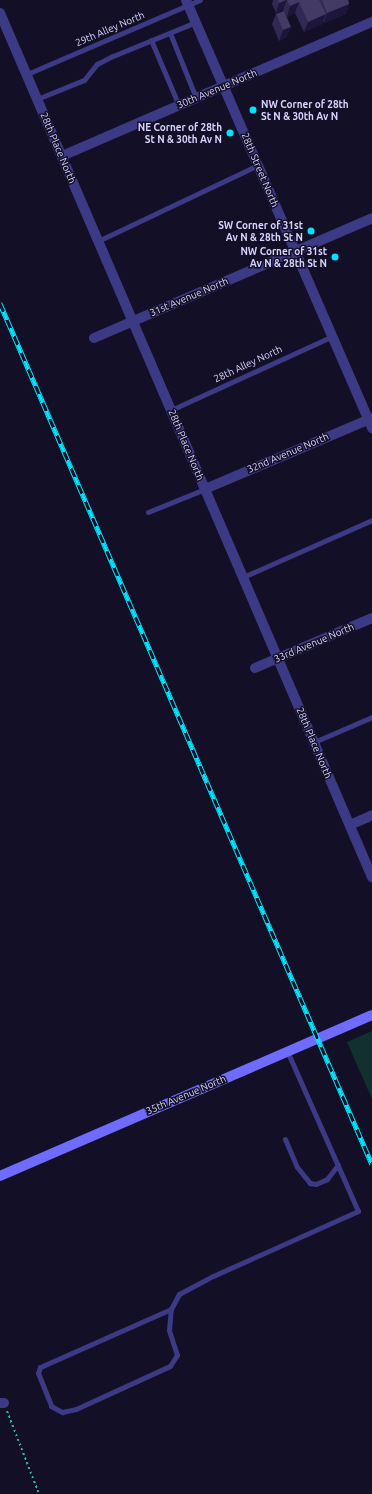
<!DOCTYPE html>
<html>
<head>
<meta charset="utf-8">
<style>
  body { margin:0 }
  #map { position:relative; width:372px; height:1494px; overflow:hidden; background:#130f26; font-family:Ubuntu,sans-serif }
  div>[style] { position:absolute }
  [style*='--x'] { left:calc(var(--x)*1px); top:calc(var(--y)*1px); width:calc(var(--w)*1px); rotate:calc(var(--a)*1deg) }
  .green>* { inset:0; background:#12302f }
  .path>* { height:2px; margin-top:-1px; transform-origin:0; background:repeating-linear-gradient(90deg,#2fb8b0 0 2px,transparent 0 5px) }
  .lane>* { height:5px; margin:-2.5px; padding:0 2.5px; transform-origin:2.5px; border-radius:2.5px; background:#3d3a85 }
  .street>* { height:10px; margin:-5px; padding:0 5px; transform-origin:5px; border-radius:5px; background:#3d3a85 }
  .secondary>* { height:10px; margin:-5px; padding:0 5px; transform-origin:5px; border-radius:5px; background:#6f6bff }
  .rail>* { height:4.5px; margin-top:-2.25px; transform-origin:0; background:repeating-linear-gradient(90deg,#130f26 0 9px,#00e5ff 0 18px); box-sizing:border-box; border-block:1px solid #00e5ff }
  .wall>* { inset:0; background:#312854 }
  .shaded-wall>* { inset:0; background:#1d163a }
  .building>* { inset:0; background:#433a66 }
  .dots>* { width:11px; height:11px; translate:-50% -50%; box-sizing:border-box; border:2px solid #130f26; border-radius:50% }
  span { translate:-50% -50%; white-space:nowrap; text-align:center; line-height:1.15; -webkit-text-stroke:3px #130f26; paint-order:stroke }
  .street-label { font-size:10px; color:#d9d4ff }
  .poi-label { font-size:10px; color:#d9d4ff; font-weight:700 }
  .left { translate:0 -50%; text-align:left }
  .right { translate:-100% -50%; text-align:right }
</style>
</head>
<body>
<div id="map">
  <div class="green">
    <div style="clip-path:polygon(372px 1031px,372px 1099px,347px 1042px)"></div>
  </div>
  <div class="path">
    <div style="--x:7;--y:1411;--w:89;--a:68.9"></div>
  </div>
  <div class="lane">
    <div style="--x:170;--y:33;--w:70;--a:68.2"></div>
    <div style="--x:151;--y:40;--w:72;--a:67"></div>
    <div style="--x:27;--y:74;--w:188;--a:-23.2"></div>
    <div style="--x:37;--y:99;--w:51;--a:-22"></div>
    <div style="--x:84;--y:80;--w:21;--a:-51"></div>
    <div style="--x:97;--y:64;--w:18;--a:-27"></div>
    <div style="--x:113;--y:56;--w:90;--a:-22.3"></div>
    <div style="--x:98;--y:241;--w:177;--a:-25.4"></div>
    <div style="--x:171;--y:410;--w:178;--a:-24.6"></div>
    <div style="--x:148;--y:512;--w:61;--a:-22"></div>
    <div style="--x:243;--y:577;--w:141;--a:-23.8"></div>
    <div style="--x:314;--y:742;--w:63;--a:-23.3"></div>
    <div style="--x:285;--y:1139;--w:30;--a:67"></div>
    <div style="--x:297;--y:1167;--w:21;--a:51"></div>
    <div style="--x:310;--y:1183;--w:6;--a:9"></div>
    <div style="--x:316;--y:1184;--w:12;--a:-24"></div>
    <div style="--x:327;--y:1179;--w:18;--a:-52"></div>
    <div style="--x:171;--y:1309;--w:143;--a:156.1"></div>
    <div style="--x:40;--y:1367;--w:6;--a:108"></div>
    <div style="--x:38;--y:1373;--w:35;--a:68"></div>
    <div style="--x:51;--y:1406;--w:13;--a:29"></div>
    <div style="--x:62;--y:1412;--w:14;--a:-12"></div>
    <div style="--x:76;--y:1409;--w:103;--a:-24.6"></div>
    <div style="--x:170;--y:1366;--w:13;--a:-58"></div>
    <div style="--x:177;--y:1355;--w:26;--a:-108"></div>
    <div style="--x:169;--y:1330;--w:21;--a:-85"></div>
    <div style="--x:171;--y:1309;--w:17;--a:-62"></div>
    <div style="--x:179;--y:1294;--w:38;--a:-28"></div>
    <div style="--x:213;--y:1276;--w:159;--a:-24.1"></div>
    <div style="--x:358;--y:1211;--w:175;--a:-113.9"></div>
  </div>
  <div class="street">
    <div style="--x:186;--y:0;--w:467;--a:66.5"></div>
    <div style="--x:0;--y:13;--w:941;--a:66.71"></div>
    <div style="--x:62;--y:156;--w:338;--a:-23.4"></div>
    <div style="--x:94;--y:338;--w:303;--a:-23.3"></div>
    <div style="--x:205;--y:489;--w:181;--a:-23"></div>
    <div style="--x:255;--y:668;--w:127;--a:-23.1"></div>
    <div style="--x:350;--y:825;--w:24;--a:-24"></div>
    <div style="--x:0;--y:1403;--w:4;--a:0"></div>
  </div>
  <div class="secondary">
    <div style="--x:0;--y:1176;--w:405;--a:-23.4"></div>
  </div>
  <div class="rail">
    <div style="--x:0;--y:303;--w:938;--a:66.63"></div>
  </div>
  <div class="wall">
    <div style="clip-path:polygon(273px 0,348px 0,349px 4px,346px 14px,324px 23px,323px 21px,322px 24px,304px 32px,295px 13px,287px 17px,283px 10px,276px 13px,272px 4px)"></div>
    <div style="clip-path:polygon(276px 14px,287px 37px,279px 41px,272px 24px)"></div>
  </div>
  <div class="shaded-wall">
    <div style="clip-path:polygon(286px 0,287px 0,283px 10px,276px 13px,279px 3px)"></div>
    <div style="clip-path:polygon(299px 2px,295px 13px,287px 17px,290px 6px)"></div>
    <div style="clip-path:polygon(349px 4px,346px 14px,324px 23px,327px 13px)"></div>
    <div style="clip-path:polygon(326px 14px,322px 24px,304px 32px,308px 22px)"></div>
    <div style="clip-path:polygon(291px 27px,287px 37px,279px 41px,283px 30px)"></div>
  </div>
  <div class="building">
    <div style="clip-path:polygon(278px 0,286px 0,279px 3px)"></div>
    <div style="clip-path:polygon(287px 0,319px 0,326px 14px,308px 22px,299px 2px,290px 6px)"></div>
    <div style="clip-path:polygon(322px 0,348px 0,349px 4px,327px 13px)"></div>
    <div style="clip-path:polygon(284px 11px,291px 27px,283px 30px,276px 14px)"></div>
  </div>
  <div class="dots">
    <div style="left:253px;top:110px;background:#00e5ff"></div>
    <div style="left:230px;top:133px;background:#00e5ff"></div>
    <div style="left:311px;top:231px;background:#00e5ff"></div>
    <div style="left:335px;top:257px;background:#00e5ff"></div>
  </div>
  <div class="street-label">
    <span style="left:110px;top:29px;rotate:-23deg">29th Alley North</span>
    <span style="left:217px;top:89px;rotate:-23deg">30th Avenue North</span>
    <span style="left:58px;top:148px;rotate:67deg">28th Place North</span>
    <span style="left:260px;top:170px;rotate:67deg">28th Street North</span>
    <span style="left:189px;top:297px;rotate:-23deg">31st Avenue North</span>
    <span style="left:248px;top:364px;rotate:-25deg">28th Alley North</span>
    <span style="left:186px;top:445px;rotate:67deg">28th Place North</span>
    <span style="left:288px;top:453px;rotate:-23deg">32nd Avenue North</span>
    <span style="left:314px;top:643px;rotate:-23deg">33rd Avenue North</span>
    <span style="left:314px;top:743px;rotate:67deg">28th Place North</span>
    <span style="left:186px;top:1095px;rotate:-23deg">35th Avenue North</span>
  </div>
  <div class="poi-label">
    <span class="left" style="left:261px;top:110px">NW Corner of 28th<br>St N &amp; 30th Av N</span>
    <span class="right" style="left:222px;top:133px">NE Corner of 28th<br>St N &amp; 30th Av N</span>
    <span class="right" style="left:303px;top:231px">SW Corner of 31st<br>Av N &amp; 28th St N</span>
    <span class="right" style="left:327px;top:257px">NW Corner of 31st<br>Av N &amp; 28th St N</span>
  </div>
</div>
</body>
</html>
